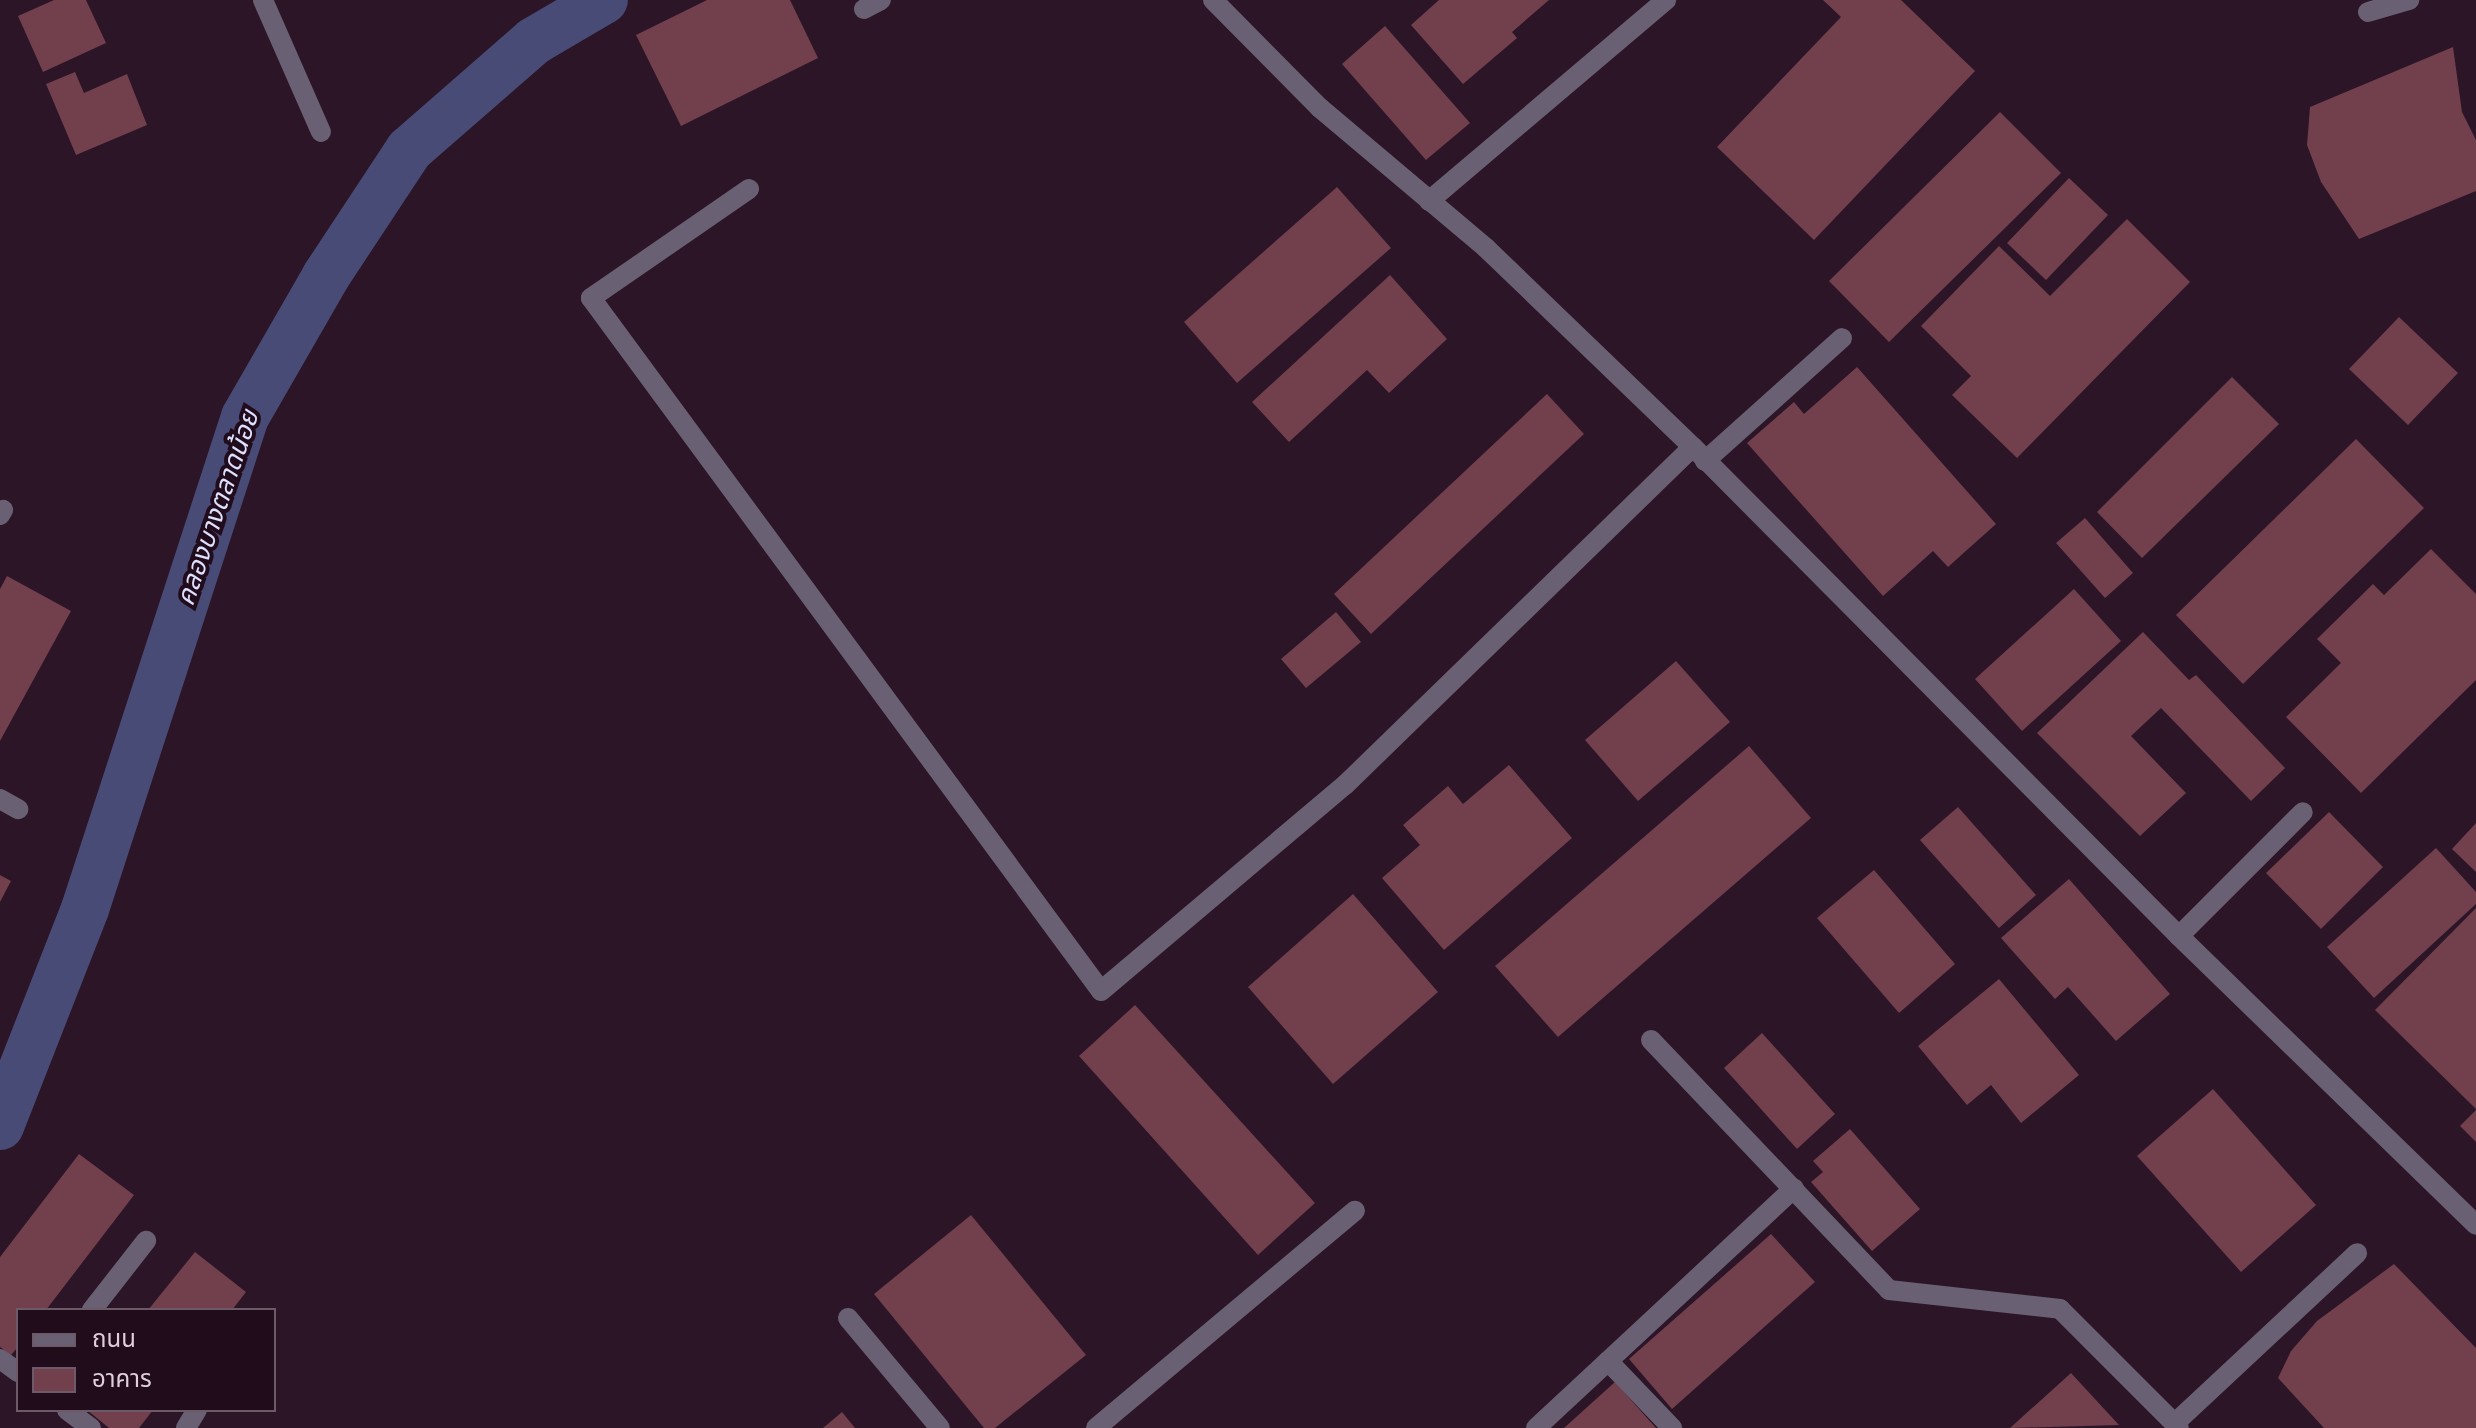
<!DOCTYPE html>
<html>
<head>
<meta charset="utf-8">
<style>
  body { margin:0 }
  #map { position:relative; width:2476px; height:1428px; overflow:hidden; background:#2b1526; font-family:"Asap Condensed","Noto Sans Thai",sans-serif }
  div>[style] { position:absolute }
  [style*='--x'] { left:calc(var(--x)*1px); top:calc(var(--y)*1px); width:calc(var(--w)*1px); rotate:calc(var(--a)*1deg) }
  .canal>* { height:48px; margin:-24px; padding:0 24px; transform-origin:24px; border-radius:24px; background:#494b77 }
  .building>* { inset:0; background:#723f4c }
  .minor>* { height:20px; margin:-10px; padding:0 10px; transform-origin:10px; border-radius:10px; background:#6a6073 }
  span { translate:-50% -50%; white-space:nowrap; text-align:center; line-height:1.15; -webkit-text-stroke:8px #210c1c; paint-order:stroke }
  .water-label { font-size:26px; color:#dde0fe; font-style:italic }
  .legend { position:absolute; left:16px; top:1308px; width:260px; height:104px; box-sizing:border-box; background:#210c1c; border:2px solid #6d5a68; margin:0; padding:10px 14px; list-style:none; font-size:24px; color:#dfcfda }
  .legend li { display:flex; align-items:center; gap:16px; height:40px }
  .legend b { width:40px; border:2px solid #6d5a68 }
</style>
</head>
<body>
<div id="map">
  <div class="canal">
    <div style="--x:0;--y:1126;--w:233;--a:-68.6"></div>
    <div style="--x:85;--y:909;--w:517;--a:-71.99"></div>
    <div style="--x:245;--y:417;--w:163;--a:-60.1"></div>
    <div style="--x:326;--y:276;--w:151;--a:-56.6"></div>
    <div style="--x:409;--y:150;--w:166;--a:-41.1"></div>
    <div style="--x:534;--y:41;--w:81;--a:-30.4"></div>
  </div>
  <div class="building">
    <div style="clip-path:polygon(54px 0,86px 0,106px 43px,43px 72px,18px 16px)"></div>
    <div style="clip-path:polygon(707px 0,790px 0,818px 58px,681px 126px,636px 35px)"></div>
    <div style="clip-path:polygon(1439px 0,1549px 0,1512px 32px,1517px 38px,1463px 84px,1411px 25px)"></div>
    <div style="clip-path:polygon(1823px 0,1901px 0,1975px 71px,1814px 240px,1717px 147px,1841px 17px)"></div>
    <div style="clip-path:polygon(1385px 26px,1470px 123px,1426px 160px,1342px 64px)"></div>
    <div style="clip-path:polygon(2453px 47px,2462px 112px,2476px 140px,2476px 191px,2359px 239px,2321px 182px,2307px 145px,2310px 107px)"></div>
    <div style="clip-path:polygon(75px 72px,84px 93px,127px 74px,147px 125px,76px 155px,46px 84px)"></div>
    <div style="clip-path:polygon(2000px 112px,2061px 173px,1889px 342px,1829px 281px)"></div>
    <div style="clip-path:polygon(2069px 178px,2108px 215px,2046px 280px,2007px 243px)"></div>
    <div style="clip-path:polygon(1337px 187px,1391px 248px,1237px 383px,1184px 322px)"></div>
    <div style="clip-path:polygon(2127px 219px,2190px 282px,2017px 458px,1952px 395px,1971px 376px,1921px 326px,1999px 246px,2050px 296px)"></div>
    <div style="clip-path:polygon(1390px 275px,1447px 339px,1389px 393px,1367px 370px,1289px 442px,1252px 402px)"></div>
    <div style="clip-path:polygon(2399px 317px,2458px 373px,2408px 425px,2349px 369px)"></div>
    <div style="clip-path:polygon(1857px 367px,1996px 524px,1948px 567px,1933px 551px,1883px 596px,1747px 443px,1794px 402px,1804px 414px)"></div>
    <div style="clip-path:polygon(2232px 377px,2279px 424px,2142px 558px,2097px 512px)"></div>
    <div style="clip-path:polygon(1547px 394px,1584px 434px,1371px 634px,1334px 594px)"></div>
    <div style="clip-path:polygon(2356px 439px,2424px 508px,2243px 684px,2176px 615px)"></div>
    <div style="clip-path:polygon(2085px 518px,2133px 573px,2105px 598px,2056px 543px)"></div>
    <div style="clip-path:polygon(2431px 549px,2476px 594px,2476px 680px,2361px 793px,2286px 717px,2341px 663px,2317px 639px,2373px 584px,2384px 595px)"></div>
    <div style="clip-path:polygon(7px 576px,71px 611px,0 741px,0 589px)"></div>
    <div style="clip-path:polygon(2074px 589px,2121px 641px,2022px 731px,1975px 679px)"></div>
    <div style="clip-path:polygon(1336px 612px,1361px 642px,1306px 688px,1281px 659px)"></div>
    <div style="clip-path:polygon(2143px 632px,2189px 680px,2196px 675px,2285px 768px,2251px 801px,2161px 708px,2131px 736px,2186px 793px,2140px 836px,2037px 733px)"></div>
    <div style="clip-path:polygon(1676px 661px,1730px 722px,1638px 801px,1585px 740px)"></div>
    <div style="clip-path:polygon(1749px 746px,1811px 818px,1558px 1037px,1495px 966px)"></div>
    <div style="clip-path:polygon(1509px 765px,1572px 838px,1444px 950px,1382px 878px,1420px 845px,1403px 825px,1448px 786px,1463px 804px)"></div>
    <div style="clip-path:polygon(1958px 807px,2036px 895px,1999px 928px,1920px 840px)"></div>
    <div style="clip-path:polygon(2329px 812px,2383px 867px,2321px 929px,2266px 873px)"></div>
    <div style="clip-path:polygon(2476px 823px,2476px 872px,2452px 849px)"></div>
    <div style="clip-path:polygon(2436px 848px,2476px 892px,2476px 904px,2374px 998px,2327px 947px)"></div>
    <div style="clip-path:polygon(1874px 870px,1955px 964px,1899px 1013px,1817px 918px)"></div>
    <div style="clip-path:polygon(0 875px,11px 881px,0 902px)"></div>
    <div style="clip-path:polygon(2069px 879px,2170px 994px,2116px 1041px,2068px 987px,2055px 999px,2001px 938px)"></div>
    <div style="clip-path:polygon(1353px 894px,1438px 992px,1333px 1084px,1248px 987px)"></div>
    <div style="clip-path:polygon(2476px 908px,2476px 1109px,2375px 1010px)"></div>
    <div style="clip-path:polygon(1999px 979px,2079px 1075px,2021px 1123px,1991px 1085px,1967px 1105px,1918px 1046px)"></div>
    <div style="clip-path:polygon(1135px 1005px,1315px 1203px,1258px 1255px,1079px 1056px)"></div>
    <div style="clip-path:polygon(1762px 1033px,1835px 1114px,1797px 1149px,1724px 1068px)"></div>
    <div style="clip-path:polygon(2213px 1089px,2316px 1205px,2241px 1272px,2137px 1156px)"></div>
    <div style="clip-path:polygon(2476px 1110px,2476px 1142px,2460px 1126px)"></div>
    <div style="clip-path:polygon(1850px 1129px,1920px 1209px,1872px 1251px,1811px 1182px,1823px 1172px,1813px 1161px)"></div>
    <div style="clip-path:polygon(79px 1154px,134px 1195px,46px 1310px,18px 1310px,18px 1347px,11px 1355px,0 1347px,0 1257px)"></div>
    <div style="clip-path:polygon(971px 1215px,1086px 1355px,995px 1428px,984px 1428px,874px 1294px)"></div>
    <div style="clip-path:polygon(1771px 1234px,1815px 1282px,1672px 1409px,1629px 1359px)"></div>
    <div style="clip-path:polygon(195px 1252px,246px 1292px,232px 1310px,148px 1310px)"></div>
    <div style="clip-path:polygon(2394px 1264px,2476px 1348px,2476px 1428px,2324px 1428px,2278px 1378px,2291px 1351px,2317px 1321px)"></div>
    <div style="clip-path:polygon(2071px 1373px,2119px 1425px,2010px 1428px)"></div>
    <div style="clip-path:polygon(1615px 1382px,1656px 1428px,1564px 1428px)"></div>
    <div style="clip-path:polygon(87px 1410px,153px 1410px,139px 1428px,109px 1428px)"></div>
    <div style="clip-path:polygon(842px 1412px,855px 1428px,823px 1428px)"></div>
  </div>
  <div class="minor">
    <div style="--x:263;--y:0;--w:144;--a:66.3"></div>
    <div style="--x:1213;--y:0;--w:152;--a:45.3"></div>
    <div style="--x:1320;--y:108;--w:217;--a:40.1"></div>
    <div style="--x:1486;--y:248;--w:287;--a:43.9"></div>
    <div style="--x:1693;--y:447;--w:689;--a:45.18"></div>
    <div style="--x:2179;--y:936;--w:414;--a:44.2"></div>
    <div style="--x:864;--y:9;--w:19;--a:-28"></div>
    <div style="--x:2368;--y:12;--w:43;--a:-16.3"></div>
    <div style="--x:749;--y:189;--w:192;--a:145.4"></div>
    <div style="--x:591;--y:298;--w:860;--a:53.65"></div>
    <div style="--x:1101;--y:991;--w:319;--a:-40.2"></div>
    <div style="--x:1345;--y:785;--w:485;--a:-44.2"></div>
    <div style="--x:1429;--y:201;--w:311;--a:-40.3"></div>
    <div style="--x:1705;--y:461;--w:184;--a:-41.9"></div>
    <div style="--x:0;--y:515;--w:6;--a:-59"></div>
    <div style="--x:0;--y:799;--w:21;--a:29"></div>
    <div style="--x:2179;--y:936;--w:175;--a:-45"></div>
    <div style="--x:1651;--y:1040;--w:345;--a:46.4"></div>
    <div style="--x:1889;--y:1290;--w:172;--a:6.3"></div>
    <div style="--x:2060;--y:1309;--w:168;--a:45"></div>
    <div style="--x:92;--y:1310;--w:88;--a:-52"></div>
    <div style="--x:848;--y:1318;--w:143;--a:50.1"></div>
    <div style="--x:0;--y:1359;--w:22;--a:36"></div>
    <div style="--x:1608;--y:1361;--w:93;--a:46.3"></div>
    <div style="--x:67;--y:1410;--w:30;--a:37"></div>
    <div style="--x:2175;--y:1423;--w:249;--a:-43"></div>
    <div style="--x:186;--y:1428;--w:21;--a:-59"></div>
    <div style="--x:1096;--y:1428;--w:338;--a:-40"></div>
    <div style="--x:1536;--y:1428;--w:352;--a:-42.9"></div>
  </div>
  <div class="water-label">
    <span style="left:218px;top:508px;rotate:-71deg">คลองบางตลาดน้อย</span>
  </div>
  <ul class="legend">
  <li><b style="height:10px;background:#6a6073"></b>ถนน</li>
  <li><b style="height:22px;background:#723f4c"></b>อาคาร</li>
  </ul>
</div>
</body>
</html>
